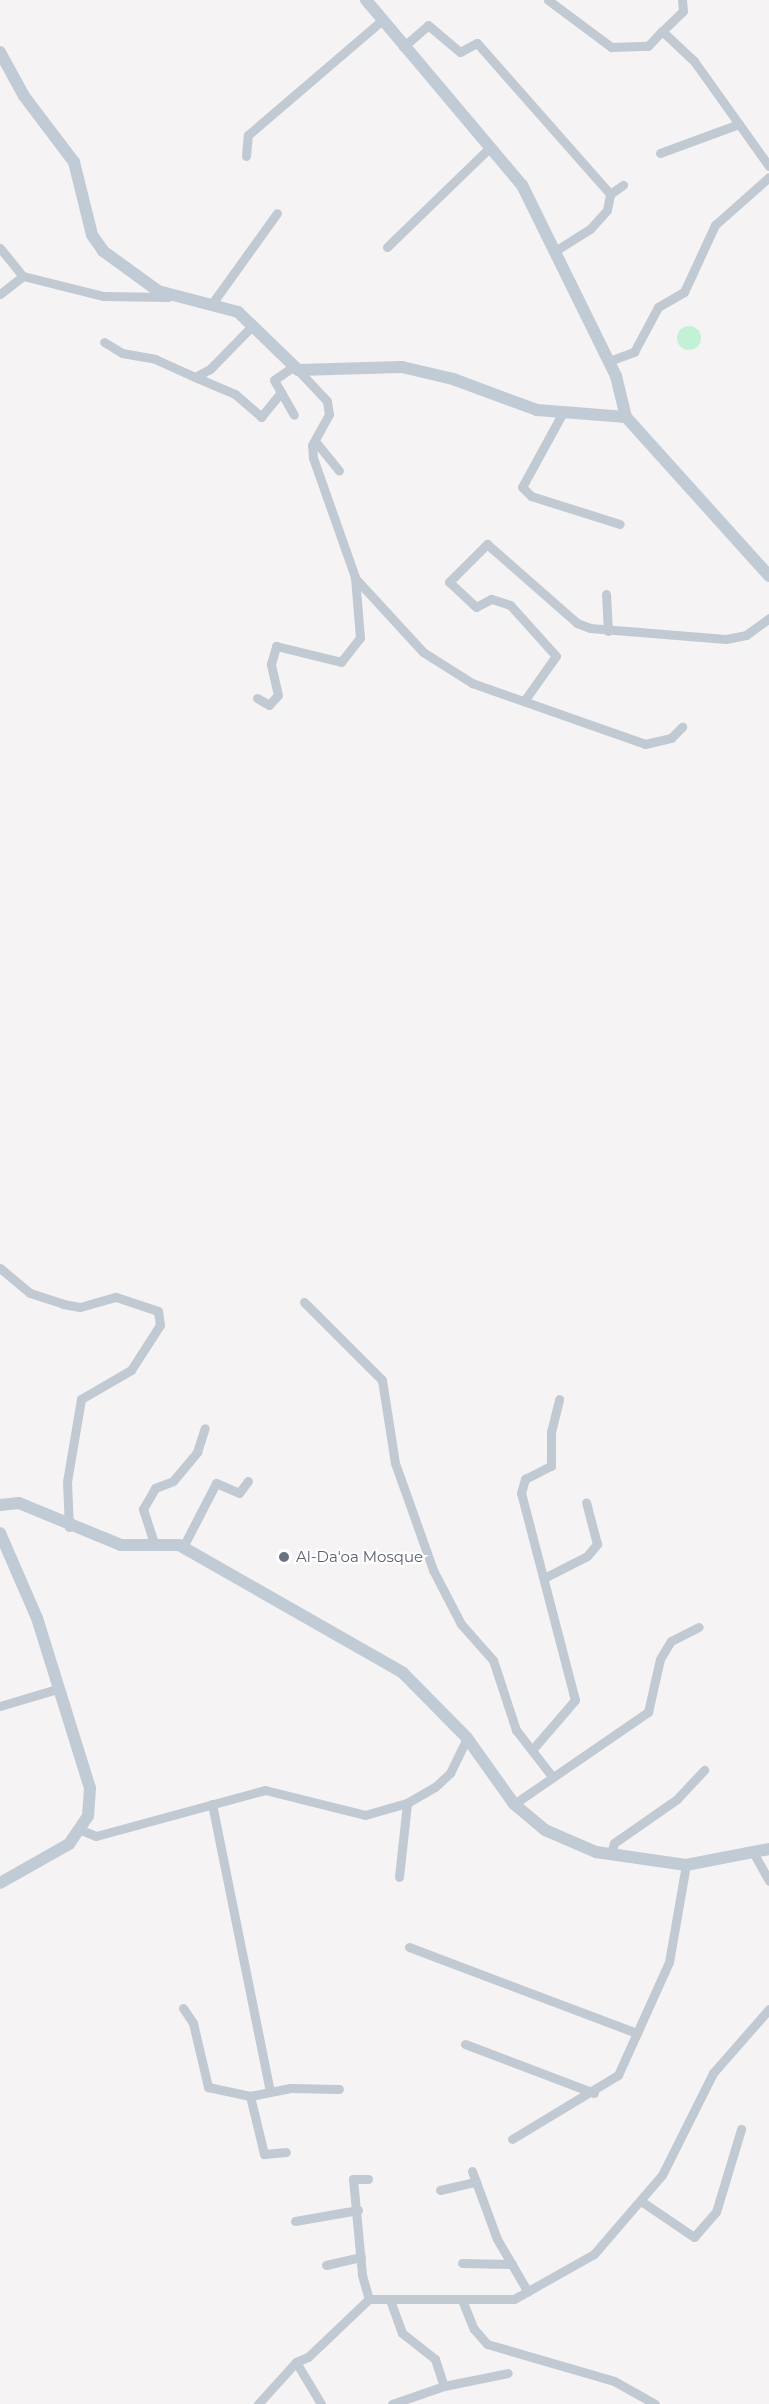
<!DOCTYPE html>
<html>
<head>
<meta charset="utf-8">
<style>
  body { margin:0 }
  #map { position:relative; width:769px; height:2404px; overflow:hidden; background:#f5f3f3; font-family:Montserrat,sans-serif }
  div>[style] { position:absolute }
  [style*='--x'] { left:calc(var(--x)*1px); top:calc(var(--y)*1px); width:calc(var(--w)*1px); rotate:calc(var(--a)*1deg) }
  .green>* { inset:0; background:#c3f1d5 }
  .round { border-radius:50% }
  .street>* { height:9px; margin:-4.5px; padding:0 4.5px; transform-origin:4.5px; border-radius:4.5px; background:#c1cad2 }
  .secondary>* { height:12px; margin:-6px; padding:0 6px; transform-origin:6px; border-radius:6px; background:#c1cbd6 }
  .dots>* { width:16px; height:16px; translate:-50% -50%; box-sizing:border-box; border:3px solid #fff; border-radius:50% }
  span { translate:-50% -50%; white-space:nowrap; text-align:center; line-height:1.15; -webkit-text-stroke:4.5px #fff; paint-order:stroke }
  .worship-label { font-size:15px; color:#5b616d }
  .left { translate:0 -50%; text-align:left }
</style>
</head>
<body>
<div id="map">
  <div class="green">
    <div class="round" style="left:677px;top:326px;width:24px;height:24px"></div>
  </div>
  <div class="street">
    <div style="--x:548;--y:0;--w:79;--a:36.7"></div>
    <div style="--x:611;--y:47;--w:37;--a:-2"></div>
    <div style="--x:648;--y:46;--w:21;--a:-47"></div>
    <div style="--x:682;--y:0;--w:11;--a:85"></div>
    <div style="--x:683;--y:11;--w:29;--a:136"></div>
    <div style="--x:662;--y:31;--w:44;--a:43.2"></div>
    <div style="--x:694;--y:61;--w:129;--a:54.5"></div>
    <div style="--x:403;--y:47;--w:33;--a:-41"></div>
    <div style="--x:428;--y:25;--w:42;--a:40.2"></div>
    <div style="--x:460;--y:52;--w:19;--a:-28"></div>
    <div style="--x:477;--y:43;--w:201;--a:48.6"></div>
    <div style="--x:660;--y:153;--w:84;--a:-20.2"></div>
    <div style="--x:246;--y:156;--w:21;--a:-85"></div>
    <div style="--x:248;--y:135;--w:177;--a:-40.6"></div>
    <div style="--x:387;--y:247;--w:142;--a:-44.1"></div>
    <div style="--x:0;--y:248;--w:36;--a:51"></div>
    <div style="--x:23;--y:276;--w:82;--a:14"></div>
    <div style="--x:103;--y:296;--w:65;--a:0.9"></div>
    <div style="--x:555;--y:251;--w:41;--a:-32.2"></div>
    <div style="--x:590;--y:229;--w:25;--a:-48"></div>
    <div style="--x:607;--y:210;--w:16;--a:-79"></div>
    <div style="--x:610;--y:194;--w:16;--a:-35"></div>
    <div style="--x:0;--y:294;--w:29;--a:-38"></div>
    <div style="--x:211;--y:305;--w:113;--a:-54.3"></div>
    <div style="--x:104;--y:342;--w:21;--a:31"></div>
    <div style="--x:122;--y:353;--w:34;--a:10"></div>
    <div style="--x:155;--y:359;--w:44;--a:24.2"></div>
    <div style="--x:195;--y:377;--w:17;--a:-28"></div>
    <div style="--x:210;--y:369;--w:60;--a:-45.7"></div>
    <div style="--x:609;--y:361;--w:27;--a:-20"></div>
    <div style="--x:634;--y:352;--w:51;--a:-61.9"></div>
    <div style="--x:658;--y:307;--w:30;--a:-30"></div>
    <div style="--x:684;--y:292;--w:74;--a:-65.2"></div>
    <div style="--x:715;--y:225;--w:72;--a:-41.6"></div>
    <div style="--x:294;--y:366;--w:24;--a:145"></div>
    <div style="--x:274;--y:380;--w:40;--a:60.3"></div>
    <div style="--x:195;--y:377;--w:43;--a:23"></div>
    <div style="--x:235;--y:394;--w:35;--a:41"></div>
    <div style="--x:261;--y:417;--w:32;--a:-51"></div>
    <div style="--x:562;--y:414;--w:83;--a:118.7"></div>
    <div style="--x:522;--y:487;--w:13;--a:45"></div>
    <div style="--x:531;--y:496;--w:93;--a:17.5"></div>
    <div style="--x:315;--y:441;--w:38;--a:51"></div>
    <div style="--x:355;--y:578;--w:100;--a:47.4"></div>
    <div style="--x:423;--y:652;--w:58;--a:32.3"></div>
    <div style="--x:472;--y:683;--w:183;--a:19.4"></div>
    <div style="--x:645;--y:744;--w:27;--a:-13"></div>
    <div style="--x:671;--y:738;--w:16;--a:-45"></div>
    <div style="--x:606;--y:594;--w:37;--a:87"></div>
    <div style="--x:257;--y:698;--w:14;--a:30"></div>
    <div style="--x:269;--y:705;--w:13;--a:-48"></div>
    <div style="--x:278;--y:695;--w:32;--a:-103"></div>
    <div style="--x:271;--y:664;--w:19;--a:-74"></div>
    <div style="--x:276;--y:646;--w:67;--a:13.8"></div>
    <div style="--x:341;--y:662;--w:31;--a:-52"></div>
    <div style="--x:360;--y:638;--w:61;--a:-94.7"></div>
    <div style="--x:355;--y:577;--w:126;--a:-109.4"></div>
    <div style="--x:313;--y:458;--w:13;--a:-94"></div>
    <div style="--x:312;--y:445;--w:35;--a:-61"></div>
    <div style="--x:329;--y:414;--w:13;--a:-99"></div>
    <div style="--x:327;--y:401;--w:42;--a:-133.1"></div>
    <div style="--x:524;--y:701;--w:55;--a:-54.6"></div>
    <div style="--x:556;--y:656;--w:69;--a:-132"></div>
    <div style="--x:510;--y:605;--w:20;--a:-162"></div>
    <div style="--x:491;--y:599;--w:17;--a:152"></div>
    <div style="--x:476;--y:607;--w:37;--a:-137"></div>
    <div style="--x:449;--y:582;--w:54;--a:-45"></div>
    <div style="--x:487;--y:544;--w:120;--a:41.3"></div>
    <div style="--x:577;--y:623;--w:14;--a:21"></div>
    <div style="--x:590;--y:628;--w:136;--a:4.6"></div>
    <div style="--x:726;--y:639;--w:20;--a:-11"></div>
    <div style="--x:746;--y:635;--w:29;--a:-36"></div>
    <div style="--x:0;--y:1268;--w:39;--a:40"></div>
    <div style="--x:30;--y:1293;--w:35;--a:18"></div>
    <div style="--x:63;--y:1304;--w:17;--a:10"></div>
    <div style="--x:80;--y:1307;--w:37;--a:-16"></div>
    <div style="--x:116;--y:1297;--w:44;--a:18.4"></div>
    <div style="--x:158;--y:1311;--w:14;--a:82"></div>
    <div style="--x:160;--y:1325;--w:54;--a:122.8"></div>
    <div style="--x:131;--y:1370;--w:58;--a:149.9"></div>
    <div style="--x:81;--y:1399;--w:84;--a:99.6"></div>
    <div style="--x:67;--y:1482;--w:45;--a:87.5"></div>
    <div style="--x:304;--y:1302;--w:110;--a:45"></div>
    <div style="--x:382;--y:1380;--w:84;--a:81.1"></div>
    <div style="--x:395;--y:1463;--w:114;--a:70.4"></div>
    <div style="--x:433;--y:1570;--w:61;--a:62.6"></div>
    <div style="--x:461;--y:1624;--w:48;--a:48.4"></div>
    <div style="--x:493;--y:1660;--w:74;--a:71.8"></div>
    <div style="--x:516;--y:1730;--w:57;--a:52.1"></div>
    <div style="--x:154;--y:1543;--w:36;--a:-108"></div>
    <div style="--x:143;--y:1509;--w:24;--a:-60"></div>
    <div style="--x:155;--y:1488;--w:19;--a:-21"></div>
    <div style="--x:173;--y:1481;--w:38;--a:-50"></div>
    <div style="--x:197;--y:1452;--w:25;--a:-72"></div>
    <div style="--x:183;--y:1547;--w:72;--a:-62.7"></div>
    <div style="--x:216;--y:1483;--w:25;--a:23"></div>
    <div style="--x:239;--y:1493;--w:15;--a:-53"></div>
    <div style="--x:544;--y:1578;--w:48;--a:-27.1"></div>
    <div style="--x:587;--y:1556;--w:16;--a:-50"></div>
    <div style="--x:597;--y:1544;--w:43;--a:-104.7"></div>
    <div style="--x:0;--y:1706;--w:59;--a:-16.6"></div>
    <div style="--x:532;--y:1750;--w:66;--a:-49.3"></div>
    <div style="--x:575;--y:1700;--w:214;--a:-104.6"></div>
    <div style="--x:521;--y:1493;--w:15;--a:-74"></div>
    <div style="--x:525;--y:1479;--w:29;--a:-27"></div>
    <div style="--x:551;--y:1466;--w:34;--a:-90"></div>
    <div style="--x:551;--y:1432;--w:34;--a:-76"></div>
    <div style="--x:212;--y:1804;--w:293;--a:78.6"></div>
    <div style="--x:514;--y:1804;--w:163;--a:-34.5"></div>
    <div style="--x:648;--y:1712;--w:54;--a:-77.2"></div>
    <div style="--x:660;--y:1659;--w:21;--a:-59"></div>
    <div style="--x:671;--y:1641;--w:31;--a:-27"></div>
    <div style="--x:81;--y:1830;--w:16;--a:22"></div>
    <div style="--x:96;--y:1836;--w:175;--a:-15.2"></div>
    <div style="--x:265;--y:1790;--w:103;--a:14"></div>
    <div style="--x:365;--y:1815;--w:44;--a:-15.9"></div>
    <div style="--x:407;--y:1803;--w:32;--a:-30"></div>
    <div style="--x:435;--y:1787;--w:21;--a:-43"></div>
    <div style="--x:450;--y:1773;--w:39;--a:-64"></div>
    <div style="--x:753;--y:1852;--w:33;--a:61"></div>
    <div style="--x:611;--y:1854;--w:11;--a:-75"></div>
    <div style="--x:614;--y:1843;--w:77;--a:-34.9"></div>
    <div style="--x:677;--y:1799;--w:40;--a:-47"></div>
    <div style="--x:399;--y:1877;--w:74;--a:-83.8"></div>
    <div style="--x:409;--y:1947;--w:244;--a:20.7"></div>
    <div style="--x:183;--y:2008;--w:18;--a:56"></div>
    <div style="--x:193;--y:2023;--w:66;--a:76.8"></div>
    <div style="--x:208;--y:2087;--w:43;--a:12.1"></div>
    <div style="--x:250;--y:2096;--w:41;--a:-11.3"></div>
    <div style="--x:290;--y:2088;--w:49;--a:1.2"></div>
    <div style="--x:465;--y:2044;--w:138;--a:20.8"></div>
    <div style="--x:250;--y:2096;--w:60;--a:76.4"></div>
    <div style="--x:264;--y:2154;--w:22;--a:-5"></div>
    <div style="--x:512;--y:2139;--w:124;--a:-31.1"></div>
    <div style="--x:618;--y:2075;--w:124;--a:-65.7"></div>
    <div style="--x:669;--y:1962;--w:98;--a:-80.1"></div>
    <div style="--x:472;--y:2171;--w:72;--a:69.8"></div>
    <div style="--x:497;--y:2239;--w:61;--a:59.7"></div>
    <div style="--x:368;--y:2179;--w:15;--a:180"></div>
    <div style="--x:353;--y:2179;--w:96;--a:84.6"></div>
    <div style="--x:362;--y:2275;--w:25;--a:74"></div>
    <div style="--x:440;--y:2190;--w:37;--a:-13"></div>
    <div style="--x:641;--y:2201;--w:64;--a:34.2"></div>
    <div style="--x:694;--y:2237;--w:33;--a:-49"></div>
    <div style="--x:716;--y:2212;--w:87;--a:-73.2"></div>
    <div style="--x:295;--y:2221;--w:64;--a:-9.9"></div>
    <div style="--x:462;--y:2263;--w:50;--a:1.1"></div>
    <div style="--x:326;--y:2265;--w:36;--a:-13"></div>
    <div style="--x:390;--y:2300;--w:35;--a:70"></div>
    <div style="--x:402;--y:2333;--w:42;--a:38.2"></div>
    <div style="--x:435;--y:2359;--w:28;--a:72"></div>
    <div style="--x:462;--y:2300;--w:31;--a:68"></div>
    <div style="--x:474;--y:2329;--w:20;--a:49"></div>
    <div style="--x:487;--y:2344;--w:132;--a:16.2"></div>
    <div style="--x:614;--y:2381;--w:47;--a:29.3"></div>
    <div style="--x:296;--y:2362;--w:49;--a:59.2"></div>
    <div style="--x:258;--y:2404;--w:57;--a:-47.9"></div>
    <div style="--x:296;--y:2362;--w:13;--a:-23"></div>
    <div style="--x:308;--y:2357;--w:84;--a:-43.6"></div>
    <div style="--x:369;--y:2299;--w:145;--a:0"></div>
    <div style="--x:514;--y:2299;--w:92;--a:-29.4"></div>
    <div style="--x:594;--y:2254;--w:104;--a:-49.3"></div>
    <div style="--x:662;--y:2175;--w:114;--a:-63.4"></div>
    <div style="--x:713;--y:2073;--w:85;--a:-48.8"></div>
    <div style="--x:392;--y:2404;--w:55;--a:-19.1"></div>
    <div style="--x:444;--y:2386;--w:65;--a:-11.5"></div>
  </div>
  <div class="secondary">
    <div style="--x:366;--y:0;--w:242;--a:49.9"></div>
    <div style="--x:522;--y:185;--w:213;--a:63.8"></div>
    <div style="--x:616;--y:376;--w:42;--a:76.3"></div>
    <div style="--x:626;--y:417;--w:214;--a:48"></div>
    <div style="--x:0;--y:52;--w:50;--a:61.4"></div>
    <div style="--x:24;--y:96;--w:83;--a:52.9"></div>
    <div style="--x:74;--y:162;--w:75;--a:76.1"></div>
    <div style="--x:92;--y:235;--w:19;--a:55"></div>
    <div style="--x:103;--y:251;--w:68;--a:36"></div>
    <div style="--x:158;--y:291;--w:83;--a:14.7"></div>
    <div style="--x:238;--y:312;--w:83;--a:44"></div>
    <div style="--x:298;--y:370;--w:104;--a:-1.7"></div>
    <div style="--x:402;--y:367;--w:52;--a:13.2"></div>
    <div style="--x:453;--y:379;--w:90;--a:20.3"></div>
    <div style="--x:537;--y:410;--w:89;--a:4.5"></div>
    <div style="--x:0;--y:1505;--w:19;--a:-6"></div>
    <div style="--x:19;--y:1503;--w:110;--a:22.4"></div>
    <div style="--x:121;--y:1545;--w:58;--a:0"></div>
    <div style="--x:179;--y:1545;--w:258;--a:29.7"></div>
    <div style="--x:403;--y:1673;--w:91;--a:45.4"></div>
    <div style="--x:467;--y:1738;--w:81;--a:54.5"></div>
    <div style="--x:514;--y:1804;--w:40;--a:40"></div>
    <div style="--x:545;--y:1830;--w:56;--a:23.3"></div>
    <div style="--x:596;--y:1852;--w:91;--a:8.2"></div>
    <div style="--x:686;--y:1865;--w:85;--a:-10.9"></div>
    <div style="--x:0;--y:1533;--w:93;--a:66.5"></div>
    <div style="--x:37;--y:1618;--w:178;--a:72.7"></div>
    <div style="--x:90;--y:1788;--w:28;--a:94"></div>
    <div style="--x:88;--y:1816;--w:34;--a:124"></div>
    <div style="--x:69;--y:1844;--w:79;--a:150.5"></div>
  </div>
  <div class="dots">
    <div style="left:284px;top:1557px;background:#6b7280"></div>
  </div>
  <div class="worship-label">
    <span class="left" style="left:296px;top:1557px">Al-Da'oa Mosque</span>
  </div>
</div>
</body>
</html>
